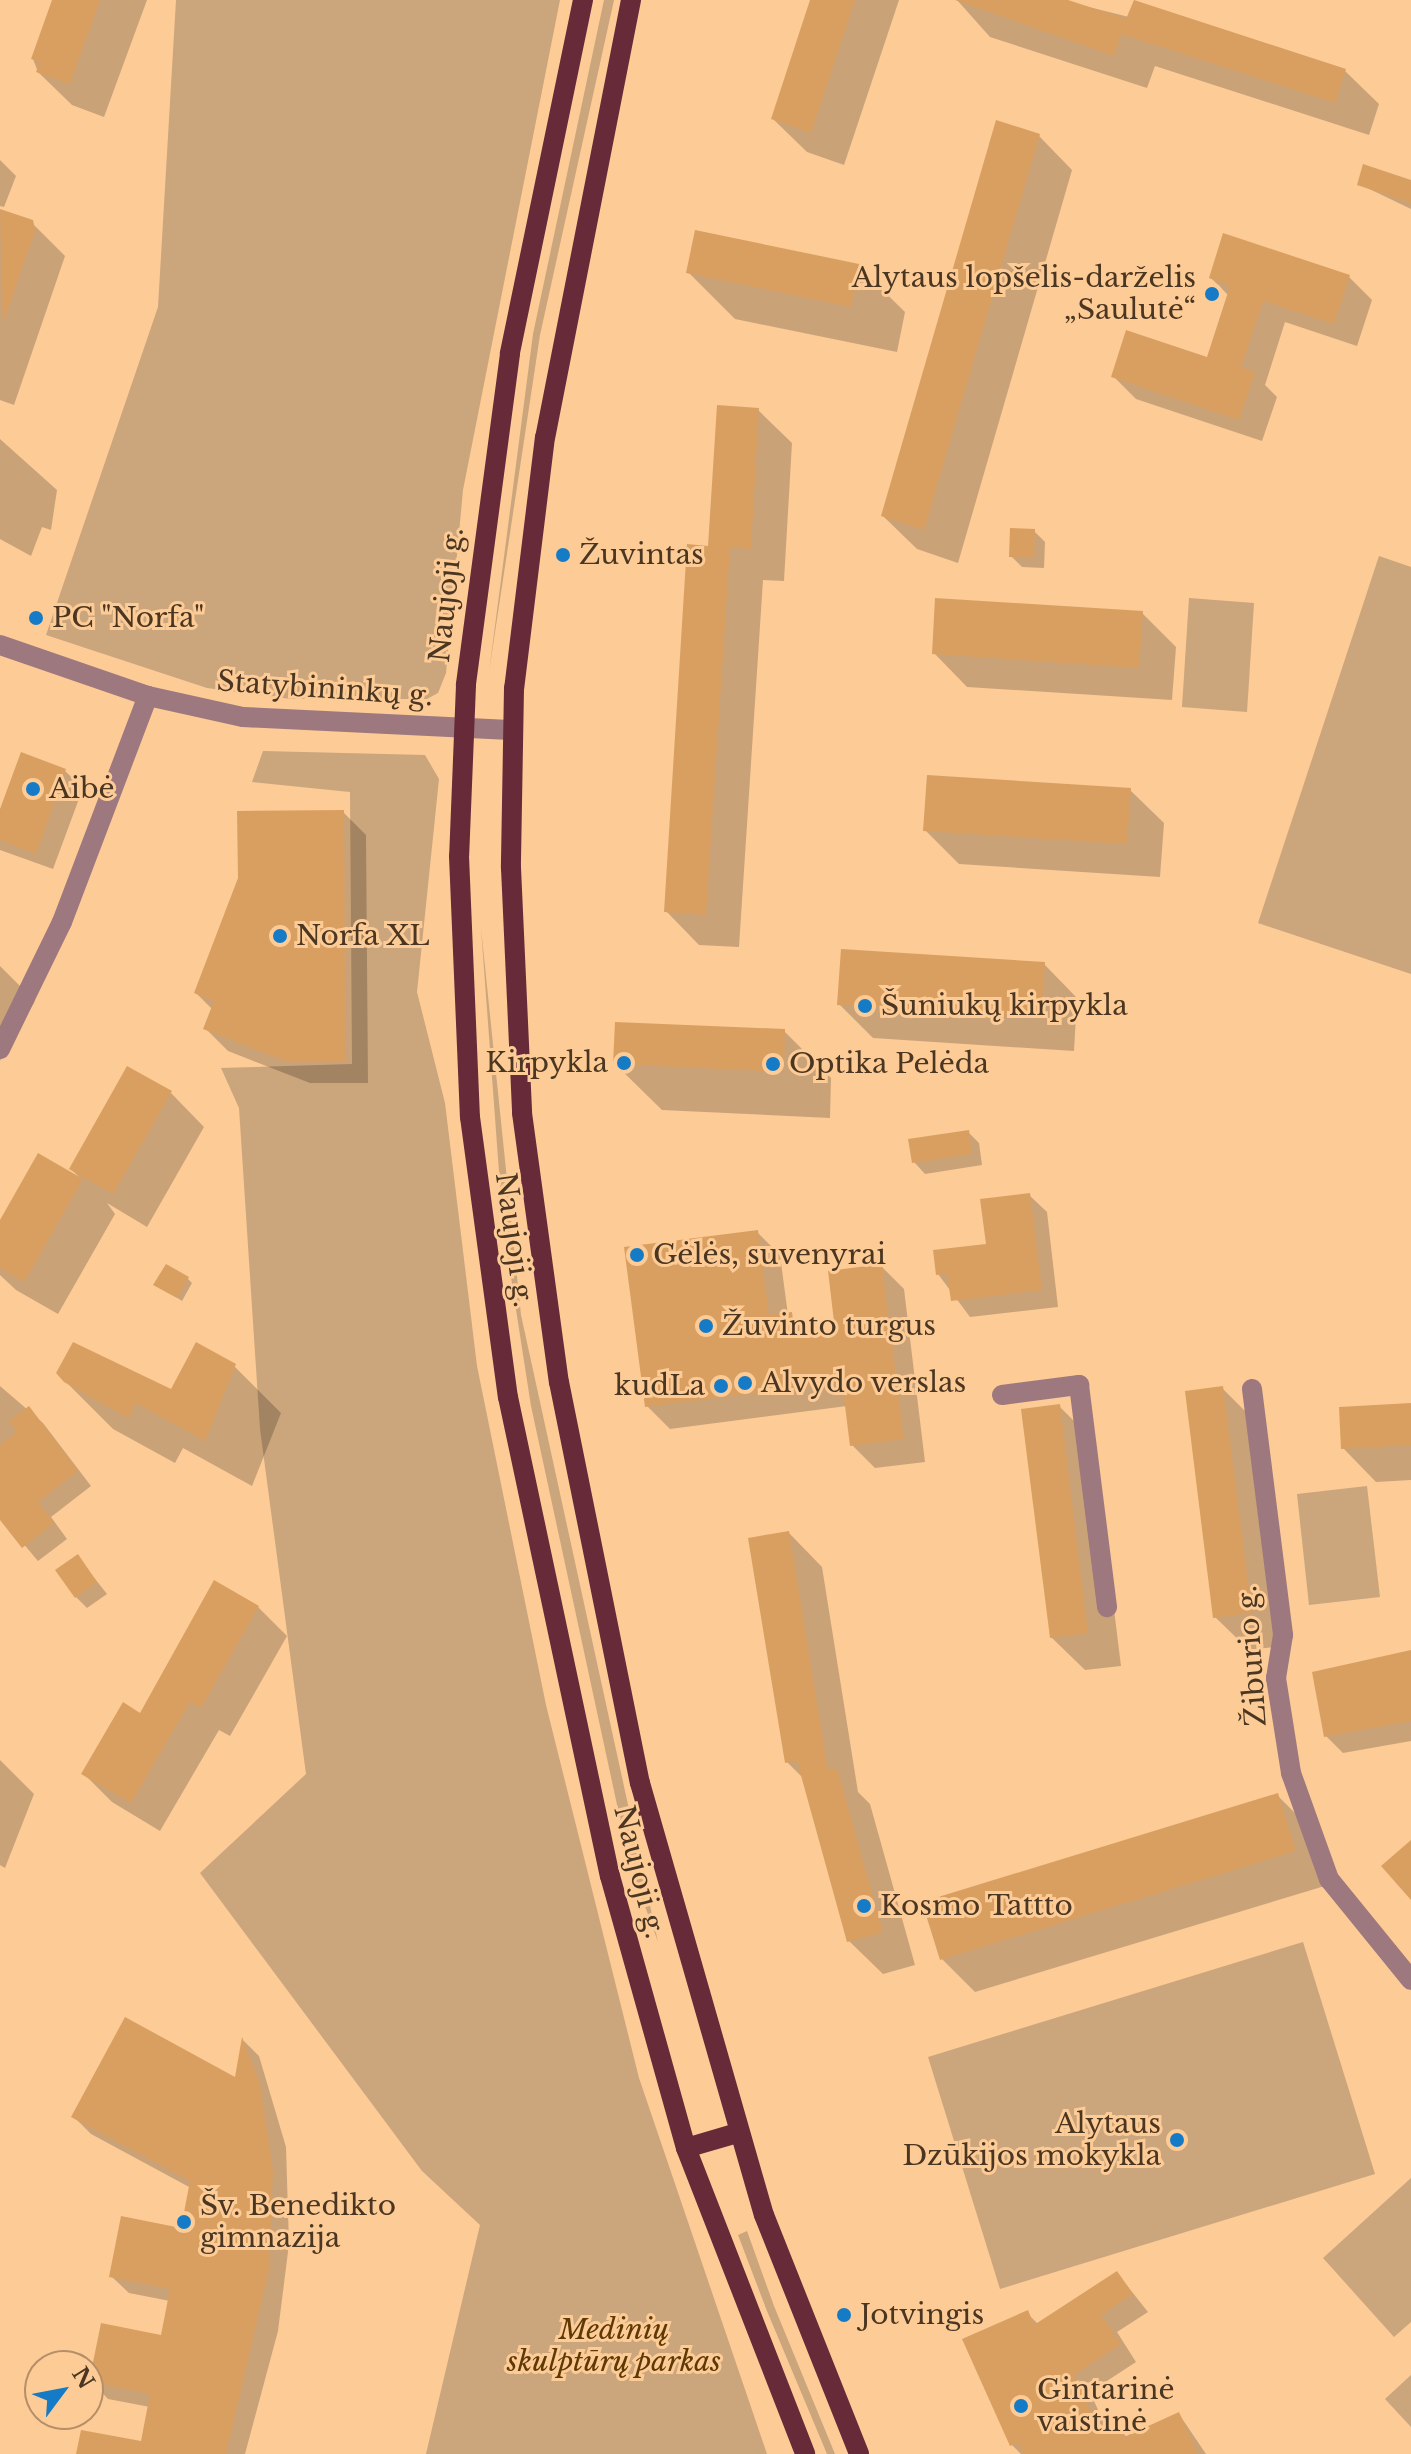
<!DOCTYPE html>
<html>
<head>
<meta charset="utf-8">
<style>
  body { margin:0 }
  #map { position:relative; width:1411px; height:2454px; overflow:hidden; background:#fdcb96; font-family:"Libre Baskerville",serif }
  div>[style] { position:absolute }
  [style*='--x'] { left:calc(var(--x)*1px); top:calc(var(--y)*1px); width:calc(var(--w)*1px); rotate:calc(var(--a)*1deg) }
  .green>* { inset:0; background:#cba57c }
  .shadow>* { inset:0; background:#0003 }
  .building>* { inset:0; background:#d99f61 }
  .minor>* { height:20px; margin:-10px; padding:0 10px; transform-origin:10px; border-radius:10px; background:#9d787e }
  .major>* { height:20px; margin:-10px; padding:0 10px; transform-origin:10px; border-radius:10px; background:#672a39 }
  .dots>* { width:22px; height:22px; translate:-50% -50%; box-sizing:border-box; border:4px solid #fdcb96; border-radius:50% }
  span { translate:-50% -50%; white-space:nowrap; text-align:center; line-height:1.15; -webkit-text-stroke:6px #fdcb96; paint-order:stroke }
  .poi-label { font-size:28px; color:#4a3621 }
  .right { translate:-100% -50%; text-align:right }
  .left { translate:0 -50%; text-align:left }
  .street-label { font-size:28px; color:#4a3621 }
  .park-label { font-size:28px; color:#5f3905; font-style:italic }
  .north { position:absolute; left:24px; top:2350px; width:80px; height:80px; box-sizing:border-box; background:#fdcb96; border:2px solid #b58f67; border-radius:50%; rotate:58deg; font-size:22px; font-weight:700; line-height:32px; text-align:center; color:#4a3621 }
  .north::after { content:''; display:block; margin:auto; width:28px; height:36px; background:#157bc6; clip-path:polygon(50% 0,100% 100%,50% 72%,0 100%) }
</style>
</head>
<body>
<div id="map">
  <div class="green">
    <div style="clip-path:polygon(176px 0,560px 0,463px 490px,446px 673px,438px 693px,427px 699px,291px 699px,207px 688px,46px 635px,158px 307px)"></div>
    <div style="clip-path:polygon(604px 0,614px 0,540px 335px,489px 672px,533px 334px)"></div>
    <div style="clip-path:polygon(1379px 556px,1411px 567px,1411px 974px,1258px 923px)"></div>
    <div style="clip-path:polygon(1189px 598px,1254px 603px,1247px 712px,1182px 707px)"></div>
    <div style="clip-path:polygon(263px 751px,425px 755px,439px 779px,417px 992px,445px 1103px,477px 1366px,546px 1705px,639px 2078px,767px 2454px,426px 2454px,480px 2225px,422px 2171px,200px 1873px,306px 1774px,260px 1429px,239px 1108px,221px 1068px,352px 1064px,350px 792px,252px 782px)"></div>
    <div style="clip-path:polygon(481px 928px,521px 1315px,658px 1942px,630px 1865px,531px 1406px,503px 1226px)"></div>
    <div style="clip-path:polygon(1367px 1486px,1380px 1597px,1309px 1605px,1297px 1494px)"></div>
    <div style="clip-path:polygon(1303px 1942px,1375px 2174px,1000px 2289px,928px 2057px)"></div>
    <div style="clip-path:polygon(1411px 2178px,1411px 2322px,1394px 2337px,1323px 2258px)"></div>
    <div style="clip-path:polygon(747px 2231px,774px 2306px,835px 2454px,827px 2454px,767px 2311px,738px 2235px)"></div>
    <div style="clip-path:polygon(1411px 2375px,1411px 2427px,1385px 2399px)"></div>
  </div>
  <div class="shadow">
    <div style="clip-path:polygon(54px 0,147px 0,104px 117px,72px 105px,38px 72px,33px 59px)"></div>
    <div style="clip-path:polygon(812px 0,899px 0,844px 165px,807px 152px,773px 119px)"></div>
    <div style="clip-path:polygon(957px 0,1061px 0,1345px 71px,1379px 104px,1369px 135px,1155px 66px,1147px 88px,990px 37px)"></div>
    <div style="clip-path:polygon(1039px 136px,1072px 170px,958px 563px,917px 549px,883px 516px)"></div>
    <div style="clip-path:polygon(0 160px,16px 176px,4px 207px,0 206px)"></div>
    <div style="clip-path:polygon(1411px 182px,1411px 209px,1359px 184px)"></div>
    <div style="clip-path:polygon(0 211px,31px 222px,65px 256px,14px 405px,0 400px)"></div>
    <div style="clip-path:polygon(858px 266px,905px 312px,897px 352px,735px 319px,688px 272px)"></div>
    <div style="clip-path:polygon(1349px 277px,1372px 300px,1357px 346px,1285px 322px,1265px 385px,1277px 397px,1262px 441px,1136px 399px,1113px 376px,1208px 359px,1229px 296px,1211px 278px)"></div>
    <div style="clip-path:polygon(758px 410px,792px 443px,784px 581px,763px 580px,739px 947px,699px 945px,666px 911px,710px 548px)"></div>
    <div style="clip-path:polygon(0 439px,57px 490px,51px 530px,42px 527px,31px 556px,0 539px)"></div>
    <div style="clip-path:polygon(1034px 531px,1045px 542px,1044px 568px,1022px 567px,1011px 556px)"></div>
    <div style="clip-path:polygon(1142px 613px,1176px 647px,1172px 700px,967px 687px,934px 653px)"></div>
    <div style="clip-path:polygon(22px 755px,65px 771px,83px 788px,53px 869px,0 850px,0 815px)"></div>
    <div style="clip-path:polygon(1130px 790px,1164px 823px,1160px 877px,959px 864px,925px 830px)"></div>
    <div style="clip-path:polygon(343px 812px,366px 835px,368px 1083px,310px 1083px,228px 1051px,205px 1028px,212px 1009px,196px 993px,240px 878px)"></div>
    <div style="clip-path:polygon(1044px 964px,1077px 998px,1074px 1051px,873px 1038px,839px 1004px)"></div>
    <div style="clip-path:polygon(0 966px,35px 1001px,0 1061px)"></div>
    <div style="clip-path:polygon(784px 1031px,831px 1078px,830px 1118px,662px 1110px,615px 1064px)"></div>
    <div style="clip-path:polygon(171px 1093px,204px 1127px,147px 1227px,107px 1203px,115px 1214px,58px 1314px,16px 1290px,0 1275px,0 1225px,81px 1179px,71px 1169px)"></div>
    <div style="clip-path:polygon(968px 1132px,979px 1143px,982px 1165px,925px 1174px,914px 1162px)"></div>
    <div style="clip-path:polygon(1029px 1195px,1047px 1212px,1058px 1307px,970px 1317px,938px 1274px,988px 1246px)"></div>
    <div style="clip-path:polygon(757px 1232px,780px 1255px,788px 1315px,812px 1335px,838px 1332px,881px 1266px,904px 1289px,925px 1462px,875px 1468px,852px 1445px,847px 1406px,670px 1429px,647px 1406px)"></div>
    <div style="clip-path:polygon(187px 1278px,192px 1283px,182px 1301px,156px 1284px)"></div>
    <div style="clip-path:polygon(234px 1366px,281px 1413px,252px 1486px,183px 1448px,175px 1463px,113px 1429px,65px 1381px,171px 1392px)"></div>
    <div style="clip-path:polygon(0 1386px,43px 1423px,91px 1486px,51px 1517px,67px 1539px,38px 1561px,0 1516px)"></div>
    <div style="clip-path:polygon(1223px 1389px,1256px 1422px,1284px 1646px,1249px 1650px,1215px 1617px)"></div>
    <div style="clip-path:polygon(1411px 1405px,1411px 1480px,1376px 1482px,1343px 1448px)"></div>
    <div style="clip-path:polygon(1059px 1406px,1093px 1440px,1121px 1666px,1085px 1670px,1051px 1637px)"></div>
    <div style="clip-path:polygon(789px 1533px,822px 1567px,858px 1792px,870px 1804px,915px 1965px,883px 1974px,849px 1941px,804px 1779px,787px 1762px)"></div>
    <div style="clip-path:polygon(77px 1556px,107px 1594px,87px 1608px,76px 1597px)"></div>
    <div style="clip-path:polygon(258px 1607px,287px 1636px,230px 1736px,219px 1730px,160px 1831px,112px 1802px,84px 1774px)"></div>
    <div style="clip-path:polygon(1411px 1653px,1411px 1741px,1343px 1753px,1326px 1736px)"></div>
    <div style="clip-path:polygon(0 1760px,34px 1794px,5px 1868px,0 1865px)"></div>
    <div style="clip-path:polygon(1277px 1795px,1311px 1829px,1328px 1885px,975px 1992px,942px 1959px)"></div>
    <div style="clip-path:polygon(244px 2041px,259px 2056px,286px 2147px,289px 2244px,278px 2331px,245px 2454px,78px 2454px,142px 2444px,150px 2407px,108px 2399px,91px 2381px,163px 2338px,170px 2301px,129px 2293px,111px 2276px,183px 2230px,191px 2188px,91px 2134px,74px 2117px,236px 2080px)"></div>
    <div style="clip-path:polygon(1117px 2273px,1148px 2312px,1117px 2332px,1136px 2362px,1090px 2392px,1108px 2432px,1118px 2428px,1127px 2437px,1179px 2414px,1206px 2454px,1021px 2454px,1012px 2445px,1027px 2313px,1039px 2325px)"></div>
  </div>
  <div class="building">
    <div style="clip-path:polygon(52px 0,100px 0,70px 84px,36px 72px,40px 62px,31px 59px)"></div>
    <div style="clip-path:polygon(810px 0,855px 0,811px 133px,771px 119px)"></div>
    <div style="clip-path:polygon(955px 0,1068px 0,1126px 19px,1134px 0,1346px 69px,1335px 103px,1121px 34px,1114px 56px)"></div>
    <div style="clip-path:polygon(996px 120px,1040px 134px,924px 530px,881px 516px)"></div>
    <div style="clip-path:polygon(1363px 164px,1411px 180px,1411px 203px,1357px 185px)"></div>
    <div style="clip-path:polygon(0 209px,33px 220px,35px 231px,3px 323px)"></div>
    <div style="clip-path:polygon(695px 230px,859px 264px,851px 307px,686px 273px)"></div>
    <div style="clip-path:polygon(1223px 233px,1350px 275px,1334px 324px,1263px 301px,1241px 367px,1255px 372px,1239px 420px,1111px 377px,1126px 330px,1207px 357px,1230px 286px,1209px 278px)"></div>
    <div style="clip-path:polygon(717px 405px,759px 408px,751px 549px,730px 547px,706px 915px,664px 912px,687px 544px,708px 546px)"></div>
    <div style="clip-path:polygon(1010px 528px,1035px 529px,1034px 558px,1009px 557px)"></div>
    <div style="clip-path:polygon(935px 598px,1143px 611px,1139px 668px,932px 654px)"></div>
    <div style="clip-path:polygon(21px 752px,66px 769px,36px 854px,0 840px,0 809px)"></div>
    <div style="clip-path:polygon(927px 775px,1131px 788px,1127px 844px,923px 831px)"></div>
    <div style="clip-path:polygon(344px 810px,346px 1061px,286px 1061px,203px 1029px,214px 1001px,194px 993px,238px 878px,237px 811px)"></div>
    <div style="clip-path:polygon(841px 949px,1045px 962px,1041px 1018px,837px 1005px)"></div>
    <div style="clip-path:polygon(615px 1022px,785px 1029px,784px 1072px,613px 1064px)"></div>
    <div style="clip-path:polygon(127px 1066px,172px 1091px,113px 1194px,69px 1169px)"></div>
    <div style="clip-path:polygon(969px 1130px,972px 1154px,912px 1163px,908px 1139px)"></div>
    <div style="clip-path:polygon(38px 1153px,83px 1179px,24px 1282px,0 1268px,0 1220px)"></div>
    <div style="clip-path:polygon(1030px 1193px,1042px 1290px,951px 1301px,947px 1274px,936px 1275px,933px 1250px,986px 1244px,980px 1199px)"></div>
    <div style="clip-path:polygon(758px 1230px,769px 1315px,792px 1312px,795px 1335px,835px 1330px,828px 1271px,882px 1264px,904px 1439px,850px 1446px,842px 1382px,645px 1407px,624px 1247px)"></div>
    <div style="clip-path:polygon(166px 1264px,189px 1277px,177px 1298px,153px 1285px)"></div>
    <div style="clip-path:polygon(73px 1342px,171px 1389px,196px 1342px,236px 1364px,205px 1441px,136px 1403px,128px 1418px,64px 1382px,56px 1373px)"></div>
    <div style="clip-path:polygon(1223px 1386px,1252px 1613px,1213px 1618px,1185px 1391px)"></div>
    <div style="clip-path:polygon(1411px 1403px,1411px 1445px,1341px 1449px,1339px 1407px)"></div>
    <div style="clip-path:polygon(1060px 1404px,1088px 1633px,1050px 1638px,1021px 1409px)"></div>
    <div style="clip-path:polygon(29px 1406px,78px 1471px,38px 1502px,54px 1523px,22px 1548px,0 1520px,0 1445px,17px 1432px,9px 1421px)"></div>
    <div style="clip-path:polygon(789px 1531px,828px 1770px,837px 1768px,883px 1932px,847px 1942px,797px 1761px,785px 1763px,748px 1538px)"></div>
    <div style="clip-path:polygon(78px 1554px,97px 1582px,75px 1598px,55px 1570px)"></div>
    <div style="clip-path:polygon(214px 1580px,259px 1606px,201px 1708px,190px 1702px,131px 1803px,81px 1774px,123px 1702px,140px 1713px)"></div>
    <div style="clip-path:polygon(1411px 1650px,1411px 1721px,1324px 1737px,1312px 1672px)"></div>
    <div style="clip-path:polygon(1278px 1793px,1296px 1851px,940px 1960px,922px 1902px)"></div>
    <div style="clip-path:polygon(1411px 1840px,1411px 1900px,1381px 1866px)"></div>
    <div style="clip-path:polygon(125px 2017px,235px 2077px,242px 2037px,260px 2084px,273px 2170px,269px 2270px,226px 2454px,76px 2454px,81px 2430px,141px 2441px,150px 2394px,89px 2382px,101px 2323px,161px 2335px,170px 2289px,109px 2277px,121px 2216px,181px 2228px,190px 2181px,71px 2117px)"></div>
    <div style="clip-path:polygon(1117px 2271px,1133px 2294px,1101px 2315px,1121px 2344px,1074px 2375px,1100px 2433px,1118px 2425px,1124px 2437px,1179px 2412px,1198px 2454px,1023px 2454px,1018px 2443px,1010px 2446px,962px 2339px,1028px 2310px,1034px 2325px)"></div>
  </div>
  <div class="minor">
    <div style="--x:0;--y:645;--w:157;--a:19"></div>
    <div style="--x:148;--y:696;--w:97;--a:12.5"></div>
    <div style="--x:243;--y:717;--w:269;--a:2.8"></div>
    <div style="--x:0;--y:1049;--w:141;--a:-64"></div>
    <div style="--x:62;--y:922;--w:242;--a:-69.2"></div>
    <div style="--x:1252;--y:1389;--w:248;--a:82.8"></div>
    <div style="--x:1283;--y:1635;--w:44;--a:99.2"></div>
    <div style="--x:1276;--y:1678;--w:96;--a:81"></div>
    <div style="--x:1291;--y:1773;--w:113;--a:70.3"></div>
    <div style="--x:1329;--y:1879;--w:130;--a:50.9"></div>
    <div style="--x:1002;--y:1395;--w:78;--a:-7.4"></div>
    <div style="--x:1079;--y:1385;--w:224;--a:82.8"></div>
  </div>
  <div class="major">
    <div style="--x:583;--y:0;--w:361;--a:101.7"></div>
    <div style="--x:510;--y:354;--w:334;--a:97.6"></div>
    <div style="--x:466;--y:685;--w:171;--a:92.3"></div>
    <div style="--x:459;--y:856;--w:261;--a:87.6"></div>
    <div style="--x:470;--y:1117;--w:283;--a:82.3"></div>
    <div style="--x:508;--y:1397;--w:490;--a:78"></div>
    <div style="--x:610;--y:1876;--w:282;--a:74.4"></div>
    <div style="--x:686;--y:2148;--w:328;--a:68.7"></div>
    <div style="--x:631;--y:0;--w:445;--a:101.1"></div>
    <div style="--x:545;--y:437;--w:253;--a:97"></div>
    <div style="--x:514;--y:688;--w:180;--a:91"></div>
    <div style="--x:511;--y:868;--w:245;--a:87.4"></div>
    <div style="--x:522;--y:1113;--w:272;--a:82.2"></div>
    <div style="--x:559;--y:1382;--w:409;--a:78.6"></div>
    <div style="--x:640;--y:1783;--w:449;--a:74"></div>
    <div style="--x:764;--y:2215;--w:257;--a:68.3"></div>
    <div style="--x:686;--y:2148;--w:53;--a:-16.4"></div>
  </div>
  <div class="dots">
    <div style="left:1212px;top:294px;background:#157bc6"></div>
    <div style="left:563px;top:555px;background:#157bc6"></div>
    <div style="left:36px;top:618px;background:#157bc6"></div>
    <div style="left:33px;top:789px;background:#157bc6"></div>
    <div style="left:280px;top:936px;background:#157bc6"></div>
    <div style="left:865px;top:1006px;background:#157bc6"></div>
    <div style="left:624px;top:1063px;background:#157bc6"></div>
    <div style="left:773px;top:1064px;background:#157bc6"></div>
    <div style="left:637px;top:1255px;background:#157bc6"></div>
    <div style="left:706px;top:1326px;background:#157bc6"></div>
    <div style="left:745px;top:1383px;background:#157bc6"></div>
    <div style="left:721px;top:1386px;background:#157bc6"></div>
    <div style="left:864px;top:1906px;background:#157bc6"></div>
    <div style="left:1177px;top:2140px;background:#157bc6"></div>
    <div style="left:184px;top:2222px;background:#157bc6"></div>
    <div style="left:844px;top:2315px;background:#157bc6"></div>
    <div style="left:1021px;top:2406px;background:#157bc6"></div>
  </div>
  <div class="poi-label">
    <span class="right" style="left:1196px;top:294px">Alytaus lopšelis-darželis<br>„Saulutė“</span>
    <span class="left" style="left:579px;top:555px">Žuvintas</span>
    <span class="left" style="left:52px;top:618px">PC "Norfa"</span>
    <span class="left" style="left:49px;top:789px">Aibė</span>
    <span class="left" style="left:296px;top:936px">Norfa XL</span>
    <span class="left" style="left:881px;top:1006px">Šuniukų kirpykla</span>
    <span class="right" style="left:608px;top:1063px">Kirpykla</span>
    <span class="left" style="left:789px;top:1064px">Optika Pelėda</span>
    <span class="left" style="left:653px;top:1255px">Gėlės, suvenyrai</span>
    <span class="left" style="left:722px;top:1326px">Žuvinto turgus</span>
    <span class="left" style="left:761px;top:1383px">Alvydo verslas</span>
    <span class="right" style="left:705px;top:1386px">kudLa</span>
    <span class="left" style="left:880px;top:1906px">Kosmo Tattto</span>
    <span class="right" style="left:1161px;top:2140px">Alytaus<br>Dzūkijos mokykla</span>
    <span class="left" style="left:200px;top:2222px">Šv. Benedikto<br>gimnazija</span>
    <span class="left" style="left:860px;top:2315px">Jotvingis</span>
    <span class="left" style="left:1037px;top:2406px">Gintarinė<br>vaistinė</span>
  </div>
  <div class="street-label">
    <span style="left:447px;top:595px;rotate:-84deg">Naujoji g.</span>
    <span style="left:325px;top:689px;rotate:4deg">Statybininkų g.</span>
    <span style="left:514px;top:1240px;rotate:82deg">Naujoji g.</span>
    <span style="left:1252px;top:1656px;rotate:-94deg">Žiburio g.</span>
    <span style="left:639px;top:1872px;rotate:76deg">Naujoji g.</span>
  </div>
  <div class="park-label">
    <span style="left:614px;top:2346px">Medinių<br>skulptūrų parkas</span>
  </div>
  <div class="north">N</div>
</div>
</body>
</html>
